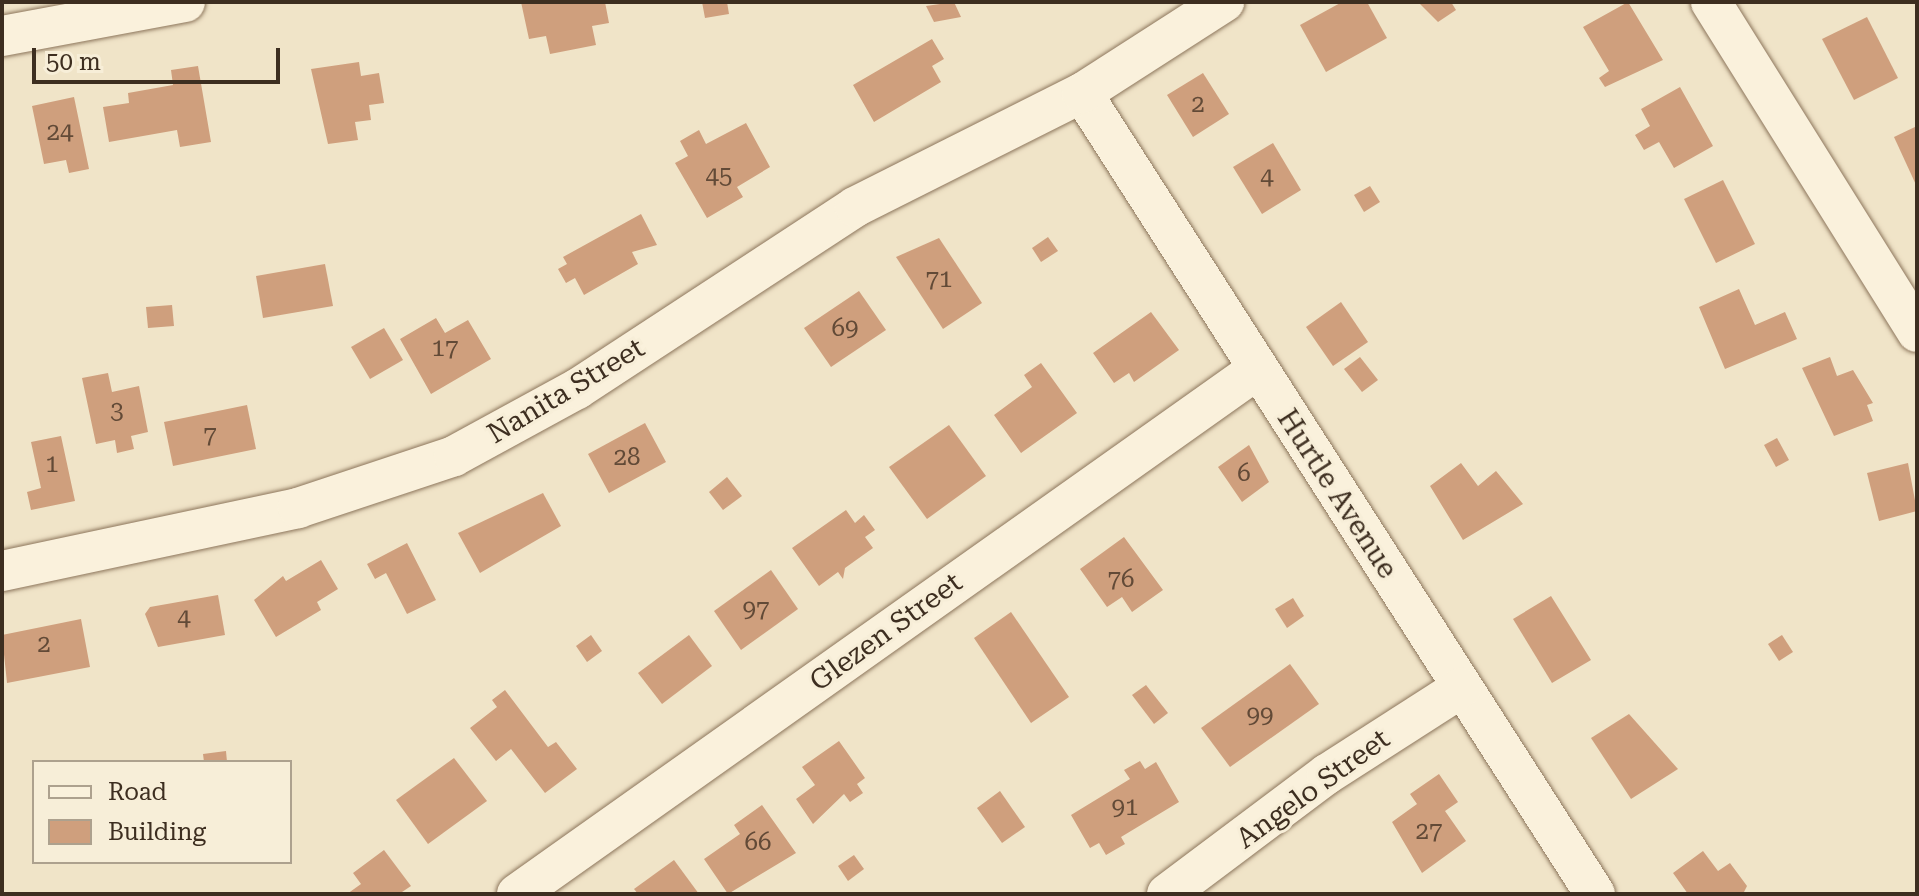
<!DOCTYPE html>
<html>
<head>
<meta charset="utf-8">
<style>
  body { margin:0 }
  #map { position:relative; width:1919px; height:896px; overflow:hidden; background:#f0e4c8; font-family:"Roboto Serif",serif }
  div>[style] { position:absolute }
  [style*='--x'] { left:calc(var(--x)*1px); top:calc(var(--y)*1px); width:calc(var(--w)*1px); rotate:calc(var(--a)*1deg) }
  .building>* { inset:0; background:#cf9f7d }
  .roads { filter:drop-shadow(0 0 2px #8d765c) drop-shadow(0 0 2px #8d765c) }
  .street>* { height:40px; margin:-20px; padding:0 20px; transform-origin:20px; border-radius:20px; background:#faf1dc }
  span { translate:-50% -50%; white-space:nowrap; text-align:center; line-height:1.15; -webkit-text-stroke:6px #f7eed8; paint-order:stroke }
  .number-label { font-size:24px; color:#624a37 }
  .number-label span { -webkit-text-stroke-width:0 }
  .street-label { font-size:28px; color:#3d2e20 }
  .frame { position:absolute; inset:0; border:4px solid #3d2e20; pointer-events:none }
  .legend { position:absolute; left:32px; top:760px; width:260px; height:104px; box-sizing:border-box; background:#f7eed8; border:2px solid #ada18e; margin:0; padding:10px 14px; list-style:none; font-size:24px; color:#3d2e20 }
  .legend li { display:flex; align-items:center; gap:16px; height:40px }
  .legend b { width:40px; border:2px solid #ada18e }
  .scale { position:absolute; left:32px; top:48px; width:248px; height:36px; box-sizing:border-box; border:4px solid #3d2e20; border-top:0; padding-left:10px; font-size:24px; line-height:28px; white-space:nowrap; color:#3d2e20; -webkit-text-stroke:6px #f7eed8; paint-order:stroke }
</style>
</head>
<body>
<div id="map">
  <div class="building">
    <div style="clip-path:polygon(521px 2px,605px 2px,609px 23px,592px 26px,596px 45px,550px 54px,546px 36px,529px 39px)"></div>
    <div style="clip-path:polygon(702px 2px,727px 2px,729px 14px,705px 18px)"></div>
    <div style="clip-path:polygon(954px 2px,961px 17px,934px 22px,926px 6px)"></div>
    <div style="clip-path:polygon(1342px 2px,1367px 2px,1387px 38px,1326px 72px,1300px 25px)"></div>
    <div style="clip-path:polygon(1418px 2px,1451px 2px,1456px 10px,1438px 22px)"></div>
    <div style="clip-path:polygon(1628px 2px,1663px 60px,1605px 87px,1599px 78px,1609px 71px,1583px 27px)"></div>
    <div style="clip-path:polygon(1867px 17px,1898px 78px,1854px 100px,1822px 39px)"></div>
    <div style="clip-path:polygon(932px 39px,944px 59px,932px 66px,941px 82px,874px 122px,853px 85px)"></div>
    <div style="clip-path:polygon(359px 62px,361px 76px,379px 73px,384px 103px,369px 105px,371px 120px,355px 122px,358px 140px,328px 144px,311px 69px)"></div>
    <div style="clip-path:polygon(198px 66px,211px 142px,180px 147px,177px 130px,109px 142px,103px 107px,129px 103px,128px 93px,173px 85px,171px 70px)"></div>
    <div style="clip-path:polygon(1203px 73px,1229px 114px,1193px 137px,1167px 95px)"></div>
    <div style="clip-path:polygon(1680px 87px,1713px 146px,1674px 168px,1659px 142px,1644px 150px,1635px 135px,1650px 126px,1641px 109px)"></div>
    <div style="clip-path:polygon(74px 97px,89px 169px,69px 173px,66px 160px,44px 164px,32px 106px)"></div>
    <div style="clip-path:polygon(746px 123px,770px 167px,737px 187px,743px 197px,707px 218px,675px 163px,688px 156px,680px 141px,699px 130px,706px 144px)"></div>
    <div style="clip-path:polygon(1917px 126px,1917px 187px,1894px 137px)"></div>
    <div style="clip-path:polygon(1273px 143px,1301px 190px,1262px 214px,1233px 167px)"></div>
    <div style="clip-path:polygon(1723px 180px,1755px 244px,1716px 263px,1684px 199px)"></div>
    <div style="clip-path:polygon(1370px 186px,1380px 202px,1364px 212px,1354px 195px)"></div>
    <div style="clip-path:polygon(641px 214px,657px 245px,632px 252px,638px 264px,584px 295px,575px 278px,566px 283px,558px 269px,567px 264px,563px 257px)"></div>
    <div style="clip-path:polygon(1048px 237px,1058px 251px,1041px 262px,1032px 248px)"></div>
    <div style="clip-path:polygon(939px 238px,982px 303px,943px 329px,896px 257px)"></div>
    <div style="clip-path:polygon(325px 264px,333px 306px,263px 318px,256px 276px)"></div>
    <div style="clip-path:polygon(1739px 289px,1755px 325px,1785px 312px,1797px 339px,1725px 369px,1699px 307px)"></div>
    <div style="clip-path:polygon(859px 291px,886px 330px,831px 367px,804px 328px)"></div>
    <div style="clip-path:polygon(1341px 302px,1368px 342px,1333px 366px,1306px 327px)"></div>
    <div style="clip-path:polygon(172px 305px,174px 326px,148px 328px,146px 307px)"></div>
    <div style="clip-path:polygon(1151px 312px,1179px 350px,1134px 382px,1129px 373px,1114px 383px,1093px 353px)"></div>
    <div style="clip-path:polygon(436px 318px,445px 333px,468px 320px,491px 359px,431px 394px,400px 339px)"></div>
    <div style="clip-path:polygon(384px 328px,403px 360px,370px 379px,351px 347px)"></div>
    <div style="clip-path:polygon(1360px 357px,1378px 380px,1362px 392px,1344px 369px)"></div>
    <div style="clip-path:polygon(1830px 357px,1837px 376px,1853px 370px,1873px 403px,1867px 405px,1873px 421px,1834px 436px,1802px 368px)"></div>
    <div style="clip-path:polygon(1041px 363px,1077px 413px,1021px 453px,994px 415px,1032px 387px,1024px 375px)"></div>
    <div style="clip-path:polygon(108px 373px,112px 392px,139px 386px,148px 432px,131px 436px,134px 449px,117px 453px,115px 440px,96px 444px,82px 378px)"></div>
    <div style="clip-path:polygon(247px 405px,256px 449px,173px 466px,164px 422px)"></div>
    <div style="clip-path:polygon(645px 423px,666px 462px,609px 493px,588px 454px)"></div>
    <div style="clip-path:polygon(949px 425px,986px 476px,927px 519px,889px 467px)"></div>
    <div style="clip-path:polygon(61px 436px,75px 501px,31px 510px,27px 492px,41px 488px,31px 442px)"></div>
    <div style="clip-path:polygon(1777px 438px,1789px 460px,1776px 467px,1764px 445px)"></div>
    <div style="clip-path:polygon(1249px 445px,1269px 482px,1242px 502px,1218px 467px)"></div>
    <div style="clip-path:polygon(1461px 463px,1478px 486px,1496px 471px,1523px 504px,1463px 540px,1430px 486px)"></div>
    <div style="clip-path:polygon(1908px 463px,1917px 511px,1879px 521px,1867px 473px)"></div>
    <div style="clip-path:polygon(727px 477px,742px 496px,723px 510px,709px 492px)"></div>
    <div style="clip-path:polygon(543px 493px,561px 526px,480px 573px,458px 533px)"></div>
    <div style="clip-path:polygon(846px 510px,855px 523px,864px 515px,875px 530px,865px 537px,873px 548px,845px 568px,843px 579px,838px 572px,819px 586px,792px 548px)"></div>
    <div style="clip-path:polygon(1124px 537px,1163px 590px,1132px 612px,1122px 597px,1107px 607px,1080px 569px)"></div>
    <div style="clip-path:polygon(407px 543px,436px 600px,407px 614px,386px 573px,375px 579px,367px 564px)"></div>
    <div style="clip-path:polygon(321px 560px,338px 589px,317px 602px,321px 610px,276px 637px,254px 600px,283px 576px,286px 581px)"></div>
    <div style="clip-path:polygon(771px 570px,798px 609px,741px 650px,714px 611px)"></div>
    <div style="clip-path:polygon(218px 595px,225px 635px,158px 647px,145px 614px,150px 607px)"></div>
    <div style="clip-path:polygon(1551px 596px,1591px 660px,1552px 683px,1513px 619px)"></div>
    <div style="clip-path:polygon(1293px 598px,1304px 616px,1287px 628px,1275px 609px)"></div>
    <div style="clip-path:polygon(1011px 612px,1069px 697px,1031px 723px,974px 638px)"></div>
    <div style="clip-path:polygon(81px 619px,90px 667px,7px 683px,2px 635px)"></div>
    <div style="clip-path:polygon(591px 635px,602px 651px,587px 662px,576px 646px)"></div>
    <div style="clip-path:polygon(689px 635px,712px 666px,662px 704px,638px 673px)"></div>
    <div style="clip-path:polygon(1782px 635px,1793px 652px,1779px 661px,1768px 644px)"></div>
    <div style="clip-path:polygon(1290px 664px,1319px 704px,1230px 767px,1201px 728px)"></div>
    <div style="clip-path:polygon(1146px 685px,1168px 713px,1154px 724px,1132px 695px)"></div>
    <div style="clip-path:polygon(505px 690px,548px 747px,556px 742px,577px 769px,545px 793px,511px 749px,496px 761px,470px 728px,497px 707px,492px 700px)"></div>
    <div style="clip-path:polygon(1629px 714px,1678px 769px,1631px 799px,1591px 738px)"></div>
    <div style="clip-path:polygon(839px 741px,865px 778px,857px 784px,863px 793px,850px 802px,844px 794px,813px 824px,796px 799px,815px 785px,802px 767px)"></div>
    <div style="clip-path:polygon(226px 751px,227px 762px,204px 762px,203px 754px)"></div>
    <div style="clip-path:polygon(454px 758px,487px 801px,428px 844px,396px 800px)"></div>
    <div style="clip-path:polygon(1140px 761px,1145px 769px,1156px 762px,1179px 802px,1121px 837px,1125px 844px,1106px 855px,1099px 843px,1090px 848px,1071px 815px,1130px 779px,1124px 770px)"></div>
    <div style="clip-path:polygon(1439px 774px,1458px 802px,1445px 811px,1466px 841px,1422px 873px,1392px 822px,1417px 804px,1410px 794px)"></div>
    <div style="clip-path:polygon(1000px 791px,1025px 827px,1002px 843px,977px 808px)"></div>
    <div style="clip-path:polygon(762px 805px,796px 853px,728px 894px,704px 859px,740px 834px,734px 825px)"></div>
    <div style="clip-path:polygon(384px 850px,411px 886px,399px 894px,347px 894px,361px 884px,353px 873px)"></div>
    <div style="clip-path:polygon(1703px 851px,1718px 871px,1730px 863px,1747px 886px,1743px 894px,1688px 894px,1673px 873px)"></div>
    <div style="clip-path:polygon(854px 855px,864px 869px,848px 881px,838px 866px)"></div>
    <div style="clip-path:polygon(674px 860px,699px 894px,638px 894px,634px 889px)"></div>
  </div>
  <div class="roads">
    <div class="street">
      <div style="--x:1711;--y:2;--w:389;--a:58"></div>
      <div style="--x:2;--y:36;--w:186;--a:-10.5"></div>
      <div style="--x:1082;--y:93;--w:951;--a:57.36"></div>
      <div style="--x:2;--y:571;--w:303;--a:-12"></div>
      <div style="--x:298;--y:508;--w:164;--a:-18.4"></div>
      <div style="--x:454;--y:456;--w:140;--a:-28.6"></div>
      <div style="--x:577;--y:389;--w:332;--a:-33.2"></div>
      <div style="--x:855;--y:207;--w:254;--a:-26.7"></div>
      <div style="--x:1082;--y:93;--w:169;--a:-32.7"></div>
      <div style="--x:517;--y:894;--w:905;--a:-35.32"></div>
      <div style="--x:1167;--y:894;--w:200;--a:-36.9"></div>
      <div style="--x:1327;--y:774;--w:159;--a:-32.7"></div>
    </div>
  </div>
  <div class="number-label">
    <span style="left:1198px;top:105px">2</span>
    <span style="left:60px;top:133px">24</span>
    <span style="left:719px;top:177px">45</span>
    <span style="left:1267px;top:178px">4</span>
    <span style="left:939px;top:280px">71</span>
    <span style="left:845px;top:329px">69</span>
    <span style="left:445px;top:349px">17</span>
    <span style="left:117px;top:412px">3</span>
    <span style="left:210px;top:436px">7</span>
    <span style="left:627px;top:458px">28</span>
    <span style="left:52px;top:465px">1</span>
    <span style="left:1244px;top:474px">6</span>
    <span style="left:1121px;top:580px">76</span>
    <span style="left:756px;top:610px">97</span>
    <span style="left:184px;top:619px">4</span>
    <span style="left:44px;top:645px">2</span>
    <span style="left:1260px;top:716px">99</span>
    <span style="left:1125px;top:808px">91</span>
    <span style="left:1429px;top:832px">27</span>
    <span style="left:758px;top:843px">66</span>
  </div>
  <div class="street-label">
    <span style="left:566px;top:391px;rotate:-31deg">Nanita Street</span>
    <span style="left:1337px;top:494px;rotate:57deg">Hurtle Avenue</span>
    <span style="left:886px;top:632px;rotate:-36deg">Glezen Street</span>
    <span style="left:1313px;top:789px;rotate:-36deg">Angelo Street</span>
  </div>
  <div class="frame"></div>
  <ul class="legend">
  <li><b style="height:10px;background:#faf1dc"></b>Road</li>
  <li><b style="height:22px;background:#cf9f7d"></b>Building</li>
  </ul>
  <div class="scale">50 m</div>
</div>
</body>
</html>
